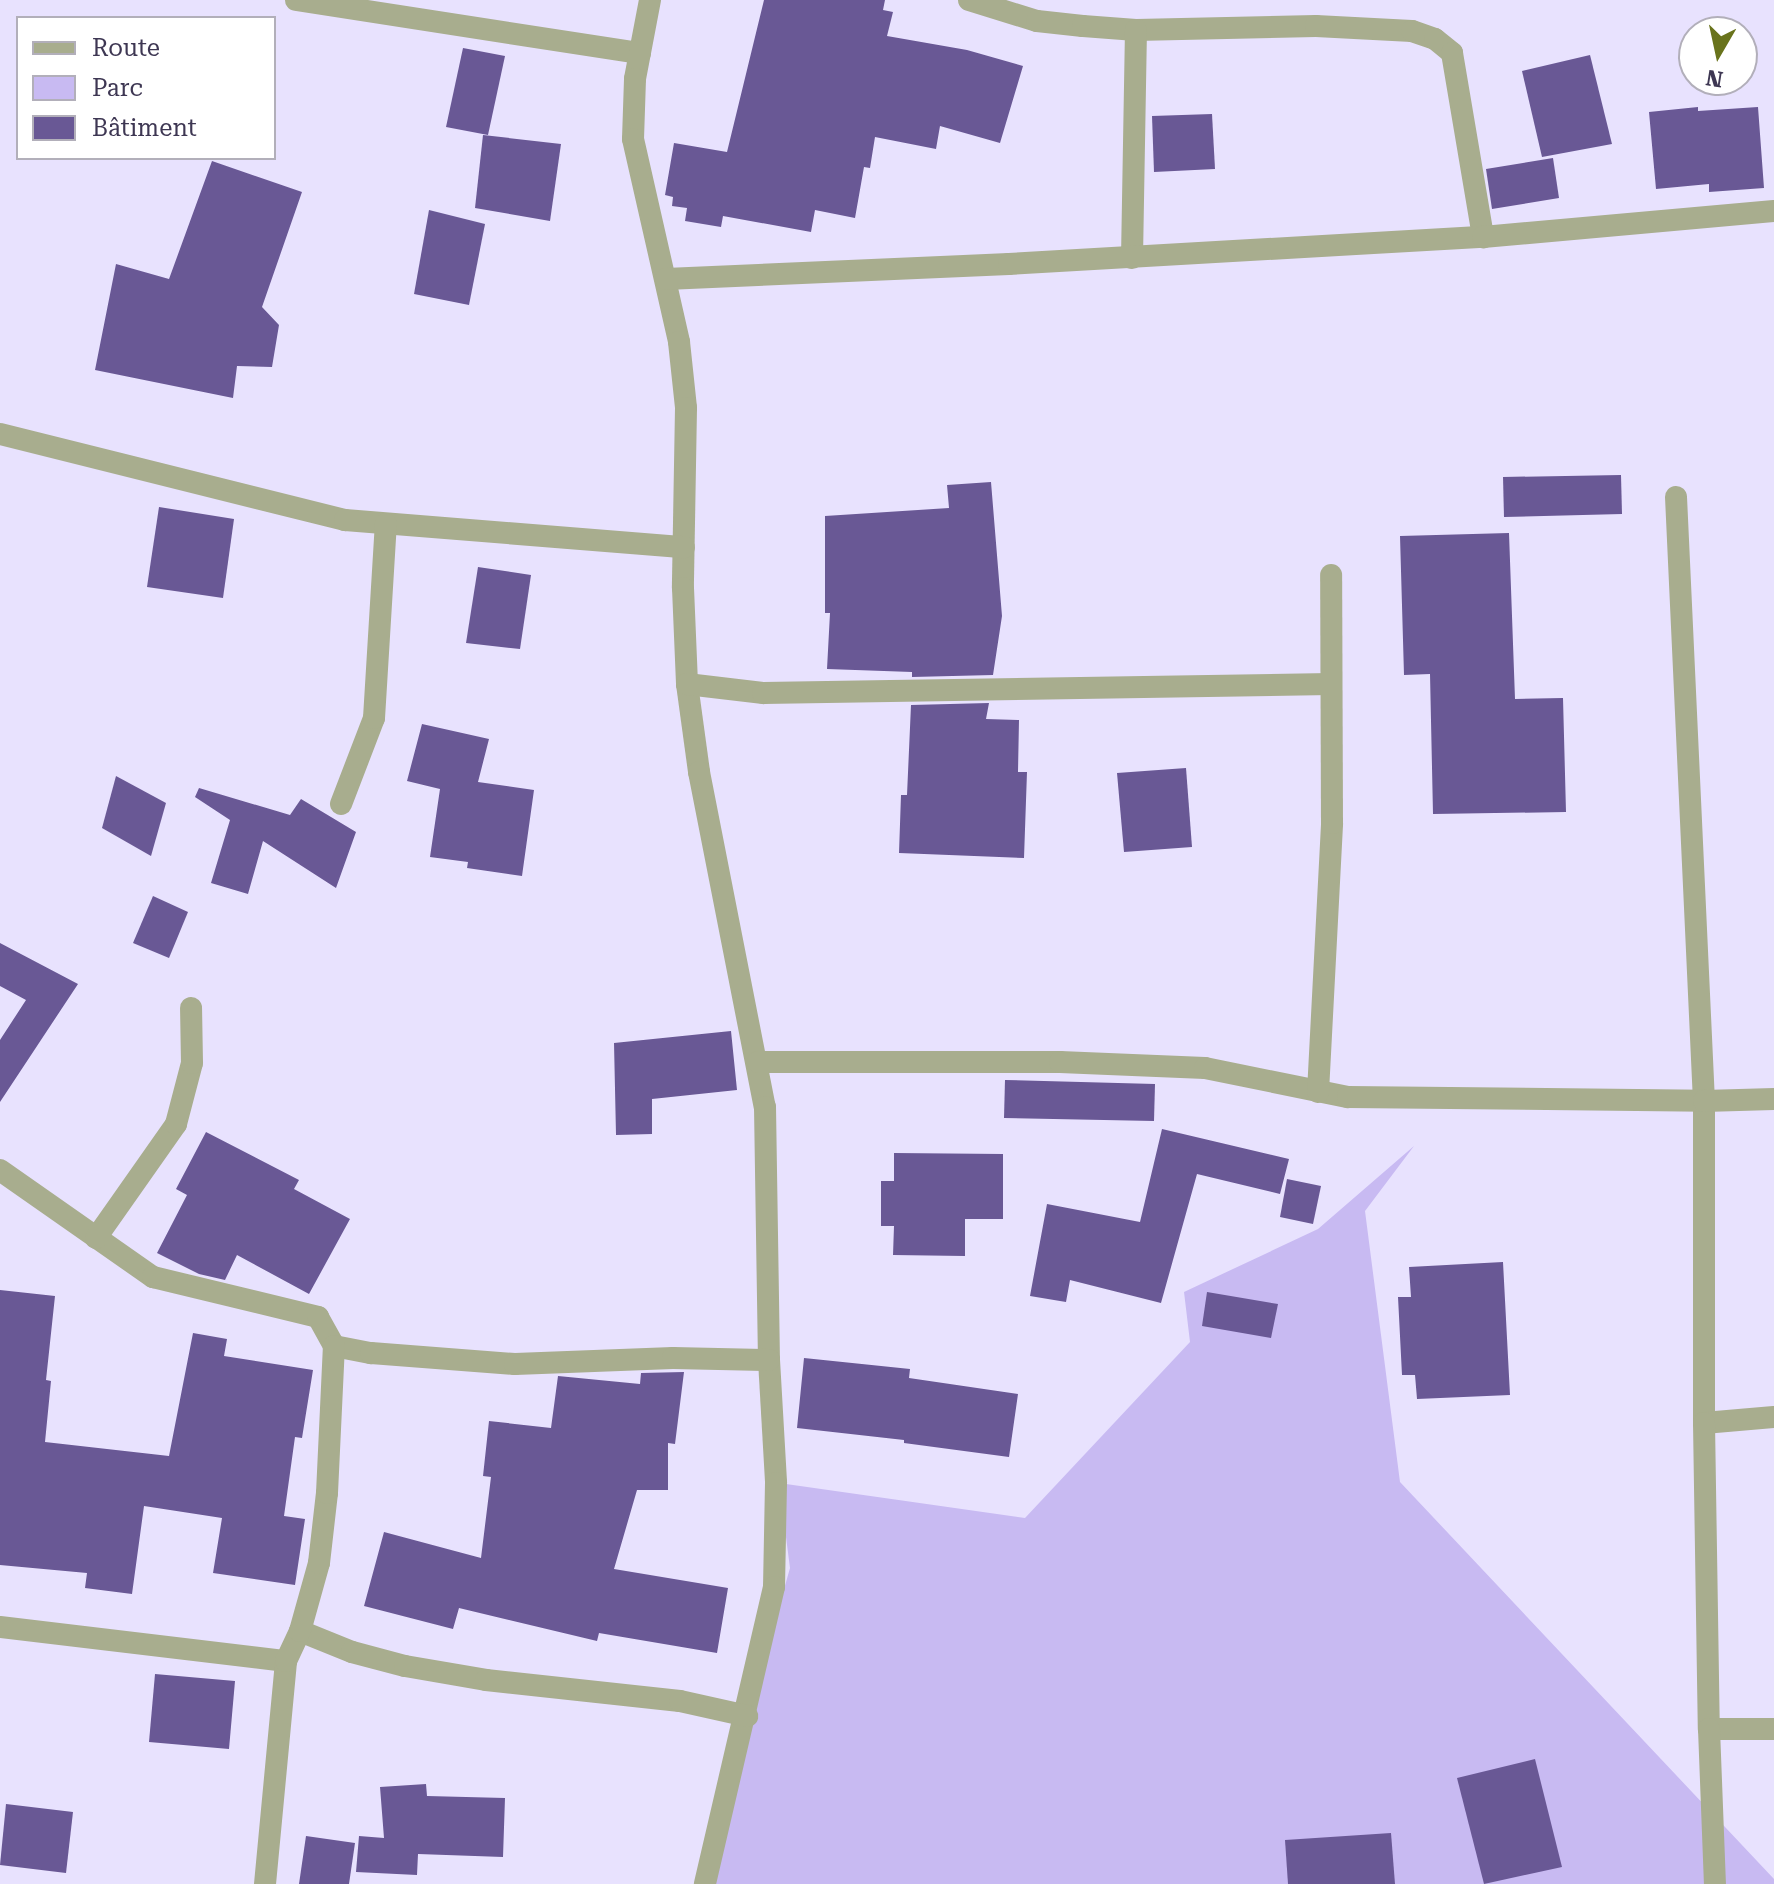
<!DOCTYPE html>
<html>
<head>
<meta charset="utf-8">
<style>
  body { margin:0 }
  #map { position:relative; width:1774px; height:1884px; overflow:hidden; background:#e8e2fe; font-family:"Roboto Serif",serif }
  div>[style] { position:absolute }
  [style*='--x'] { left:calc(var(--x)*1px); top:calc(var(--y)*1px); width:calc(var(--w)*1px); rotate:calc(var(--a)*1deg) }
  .green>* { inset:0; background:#c8baf2 }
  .building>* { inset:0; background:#695895 }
  .minor>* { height:22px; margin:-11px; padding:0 11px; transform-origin:11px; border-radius:11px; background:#a8ad8e }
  span { translate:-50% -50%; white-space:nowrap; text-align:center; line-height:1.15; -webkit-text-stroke:8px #fff; paint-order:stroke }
  .legend { position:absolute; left:16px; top:16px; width:260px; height:144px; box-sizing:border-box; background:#fff; border:2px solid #b2afba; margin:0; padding:10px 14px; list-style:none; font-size:24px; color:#3e3753 }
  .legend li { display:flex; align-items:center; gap:16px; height:40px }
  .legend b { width:40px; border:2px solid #b2afba }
  .north { position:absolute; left:1678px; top:16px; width:80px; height:80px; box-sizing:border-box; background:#fff; border:2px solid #b2afba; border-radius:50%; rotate:189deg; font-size:22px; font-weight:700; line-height:32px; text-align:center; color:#3e3753 }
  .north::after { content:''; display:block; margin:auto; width:28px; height:36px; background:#69731c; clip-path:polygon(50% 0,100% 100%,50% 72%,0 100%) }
</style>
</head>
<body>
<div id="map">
  <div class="green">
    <div style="clip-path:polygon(1414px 1146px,1365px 1211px,1400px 1482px,1774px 1879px,1774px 1884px,705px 1884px,732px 1773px,790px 1568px,779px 1483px,1025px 1518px,1190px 1342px,1184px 1292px,1318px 1229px)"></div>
  </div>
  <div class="building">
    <div style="clip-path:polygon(764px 0,885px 0,883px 10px,893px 12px,887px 36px,967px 50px,1023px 66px,1000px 143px,940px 126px,936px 149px,875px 137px,870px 168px,864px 167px,855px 218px,815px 210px,811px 232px,723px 216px,721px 227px,685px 221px,687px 208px,672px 206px,673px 197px,665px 195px,674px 143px,727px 152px)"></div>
    <div style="clip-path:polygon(463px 48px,505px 56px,488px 135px,446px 127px)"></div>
    <div style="clip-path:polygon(1590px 55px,1612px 144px,1542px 157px,1522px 71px)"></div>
    <div style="clip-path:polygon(1698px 107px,1698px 111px,1758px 107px,1764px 188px,1709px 192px,1709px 184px,1656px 189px,1649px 112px)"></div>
    <div style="clip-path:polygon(1212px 114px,1215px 169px,1154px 172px,1152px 116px)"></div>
    <div style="clip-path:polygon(483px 135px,561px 144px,550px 221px,475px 208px)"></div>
    <div style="clip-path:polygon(1553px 158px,1559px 198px,1492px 209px,1486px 169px)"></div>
    <div style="clip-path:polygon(212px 161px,302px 192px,262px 307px,279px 325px,272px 367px,237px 366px,233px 398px,95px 370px,116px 264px,169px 279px)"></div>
    <div style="clip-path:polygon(429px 210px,485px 224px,469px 305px,414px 294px)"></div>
    <div style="clip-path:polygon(1621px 475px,1622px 514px,1504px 517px,1503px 477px)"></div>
    <div style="clip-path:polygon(991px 482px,1002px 616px,993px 675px,912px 677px,912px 672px,827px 669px,830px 613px,825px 613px,825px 516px,949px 508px,947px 485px)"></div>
    <div style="clip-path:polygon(159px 507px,234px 519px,223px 598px,147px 587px)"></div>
    <div style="clip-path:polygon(1509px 533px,1515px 699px,1563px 698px,1566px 812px,1433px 814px,1430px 674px,1404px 675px,1400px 536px)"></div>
    <div style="clip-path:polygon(478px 567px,531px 575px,520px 649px,466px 643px)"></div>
    <div style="clip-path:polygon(989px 703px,986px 719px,1019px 720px,1018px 772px,1027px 772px,1024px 858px,899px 853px,901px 795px,907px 795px,911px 705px)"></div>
    <div style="clip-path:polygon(422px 724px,489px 739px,478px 782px,534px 790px,522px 876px,467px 868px,468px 862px,430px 857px,440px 789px,407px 781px)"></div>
    <div style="clip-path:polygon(1186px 768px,1192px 847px,1124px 852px,1117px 773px)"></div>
    <div style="clip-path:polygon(116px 776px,166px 803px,151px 856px,102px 828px)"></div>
    <div style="clip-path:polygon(199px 788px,290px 815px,301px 799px,356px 832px,336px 888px,263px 841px,248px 894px,211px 883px,230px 820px,195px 797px)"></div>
    <div style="clip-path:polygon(153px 896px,188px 912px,169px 958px,133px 943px)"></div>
    <div style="clip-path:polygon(0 943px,78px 984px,0 1102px,0 1040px,26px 1000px,0 986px)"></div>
    <div style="clip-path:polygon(731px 1031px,737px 1090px,652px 1099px,652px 1134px,616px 1135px,614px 1043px)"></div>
    <div style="clip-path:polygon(1005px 1080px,1155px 1084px,1154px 1121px,1004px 1118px)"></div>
    <div style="clip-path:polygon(1162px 1129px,1289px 1159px,1280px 1194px,1197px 1174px,1161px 1303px,1070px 1280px,1066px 1302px,1030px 1296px,1047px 1204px,1140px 1222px)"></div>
    <div style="clip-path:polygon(206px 1132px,299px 1180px,294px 1189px,350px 1219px,309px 1294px,237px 1255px,225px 1280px,199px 1274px,157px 1253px,187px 1195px,176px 1189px)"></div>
    <div style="clip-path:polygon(894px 1153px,1003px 1154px,1003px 1219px,965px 1219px,965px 1256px,893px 1255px,894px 1226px,881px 1226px,881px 1181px,894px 1181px)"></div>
    <div style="clip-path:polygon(1287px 1179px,1321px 1186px,1313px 1224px,1280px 1217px)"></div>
    <div style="clip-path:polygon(1503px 1262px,1510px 1395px,1417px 1399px,1415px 1375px,1402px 1375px,1398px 1297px,1411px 1297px,1409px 1267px)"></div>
    <div style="clip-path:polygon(0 1290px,55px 1296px,46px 1380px,51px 1381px,45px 1442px,169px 1456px,193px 1333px,227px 1339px,224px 1356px,313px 1370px,302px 1438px,295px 1437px,284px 1516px,305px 1519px,295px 1585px,213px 1573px,222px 1518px,144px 1506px,132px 1594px,85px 1588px,87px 1573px,0 1565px)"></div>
    <div style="clip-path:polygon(1207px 1292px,1278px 1304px,1271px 1338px,1202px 1326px)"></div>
    <div style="clip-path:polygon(804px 1358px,910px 1369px,909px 1378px,1018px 1394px,1009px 1457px,904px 1443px,904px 1440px,797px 1428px)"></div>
    <div style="clip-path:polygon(684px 1372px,675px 1444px,668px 1443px,668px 1490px,637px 1490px,614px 1569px,728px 1588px,717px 1653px,599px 1633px,597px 1641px,459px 1608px,453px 1629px,364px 1606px,384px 1532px,481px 1558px,491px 1477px,483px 1476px,489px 1421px,551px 1428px,558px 1376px,640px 1384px,641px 1373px)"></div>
    <div style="clip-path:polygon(155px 1674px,235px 1681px,229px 1749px,149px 1742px)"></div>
    <div style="clip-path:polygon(1535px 1759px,1562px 1867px,1484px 1884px,1457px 1778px)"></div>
    <div style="clip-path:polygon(426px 1784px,427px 1796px,505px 1798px,503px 1857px,418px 1854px,417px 1875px,356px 1872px,359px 1836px,384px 1838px,380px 1787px)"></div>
    <div style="clip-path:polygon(6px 1804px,73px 1812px,66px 1873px,0 1865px)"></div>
    <div style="clip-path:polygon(1391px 1833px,1395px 1884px,1288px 1884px,1285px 1840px)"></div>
    <div style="clip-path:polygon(306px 1836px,355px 1843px,349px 1884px,299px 1884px)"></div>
  </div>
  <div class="minor">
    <div style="--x:296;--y:0;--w:348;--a:8.8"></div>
    <div style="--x:650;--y:0;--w:80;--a:100.8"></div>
    <div style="--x:635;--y:79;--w:60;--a:91.9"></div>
    <div style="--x:633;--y:139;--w:208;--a:77.2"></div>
    <div style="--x:679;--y:342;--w:66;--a:83.9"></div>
    <div style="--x:686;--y:408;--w:180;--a:91"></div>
    <div style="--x:683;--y:588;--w:96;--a:87.6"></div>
    <div style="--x:687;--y:684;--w:89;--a:82.2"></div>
    <div style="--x:699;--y:772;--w:341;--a:78.9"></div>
    <div style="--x:765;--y:1107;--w:253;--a:89.1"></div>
    <div style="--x:769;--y:1360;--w:123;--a:86.7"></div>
    <div style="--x:776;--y:1483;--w:104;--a:91.1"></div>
    <div style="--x:774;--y:1587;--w:305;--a:103.1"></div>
    <div style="--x:969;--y:0;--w:71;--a:17.2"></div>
    <div style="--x:1037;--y:21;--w:46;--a:6.2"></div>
    <div style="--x:1083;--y:26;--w:53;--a:4.3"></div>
    <div style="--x:1136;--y:30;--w:180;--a:-1.3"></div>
    <div style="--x:1316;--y:26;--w:96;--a:3"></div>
    <div style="--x:1412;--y:31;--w:24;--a:19"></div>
    <div style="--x:1435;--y:39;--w:22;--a:39"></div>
    <div style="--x:1452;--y:53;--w:187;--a:80.4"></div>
    <div style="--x:1132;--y:258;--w:228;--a:-89"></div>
    <div style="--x:666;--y:279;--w:343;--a:-2.5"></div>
    <div style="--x:1009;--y:264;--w:475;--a:-3.3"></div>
    <div style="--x:1483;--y:237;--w:292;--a:-5.1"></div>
    <div style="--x:0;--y:434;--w:356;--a:14"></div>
    <div style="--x:345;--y:520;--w:340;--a:4.6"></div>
    <div style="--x:1676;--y:497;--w:605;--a:87.35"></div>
    <div style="--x:1704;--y:1101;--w:322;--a:90"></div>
    <div style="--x:1704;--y:1423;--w:70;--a:-4.9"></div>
    <div style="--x:687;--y:684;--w:77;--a:6.8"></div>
    <div style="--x:763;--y:693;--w:568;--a:-0.91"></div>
    <div style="--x:341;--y:804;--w:92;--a:-69"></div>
    <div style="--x:374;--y:718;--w:194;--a:-86.5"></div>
    <div style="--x:758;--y:1062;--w:302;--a:0"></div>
    <div style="--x:1060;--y:1062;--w:145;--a:2.4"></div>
    <div style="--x:1205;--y:1068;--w:146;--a:11.5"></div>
    <div style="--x:1348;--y:1097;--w:356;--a:0.6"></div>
    <div style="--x:1704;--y:1101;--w:70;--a:-1.6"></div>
    <div style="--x:1318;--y:1092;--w:269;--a:-87"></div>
    <div style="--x:1332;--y:823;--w:248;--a:-90.2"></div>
    <div style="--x:0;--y:1170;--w:187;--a:35"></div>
    <div style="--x:153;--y:1277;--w:170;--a:13.6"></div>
    <div style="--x:318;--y:1317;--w:33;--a:61"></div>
    <div style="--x:334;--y:1346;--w:38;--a:11"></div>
    <div style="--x:371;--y:1353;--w:144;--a:4.4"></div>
    <div style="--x:515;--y:1364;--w:158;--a:-2.2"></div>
    <div style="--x:673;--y:1358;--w:96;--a:1.2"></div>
    <div style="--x:96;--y:1238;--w:139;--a:-54.9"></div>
    <div style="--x:176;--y:1124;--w:63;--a:-75.3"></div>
    <div style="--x:192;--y:1063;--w:55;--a:-91"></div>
    <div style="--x:1704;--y:1423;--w:306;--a:89.1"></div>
    <div style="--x:1709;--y:1729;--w:65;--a:0"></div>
    <div style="--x:0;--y:1627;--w:288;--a:6.8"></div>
    <div style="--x:300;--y:1631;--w:56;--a:22"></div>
    <div style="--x:352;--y:1652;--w:55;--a:14.8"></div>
    <div style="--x:405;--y:1666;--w:82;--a:9.8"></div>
    <div style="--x:486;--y:1680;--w:195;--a:6.2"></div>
    <div style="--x:680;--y:1701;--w:69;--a:12.6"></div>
    <div style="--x:1709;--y:1729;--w:155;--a:87.8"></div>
    <div style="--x:265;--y:1884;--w:224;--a:-84.6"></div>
    <div style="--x:286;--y:1661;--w:33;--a:-65"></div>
    <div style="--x:300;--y:1631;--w:71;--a:-74.4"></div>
    <div style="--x:319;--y:1563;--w:70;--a:-83.5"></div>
    <div style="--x:327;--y:1493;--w:147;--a:-87.3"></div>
  </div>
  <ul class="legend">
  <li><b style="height:10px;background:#a8ad8e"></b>Route</li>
  <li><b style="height:22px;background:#c8baf2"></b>Parc</li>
  <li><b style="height:22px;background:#695895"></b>Bâtiment</li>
  </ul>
  <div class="north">N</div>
</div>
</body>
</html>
